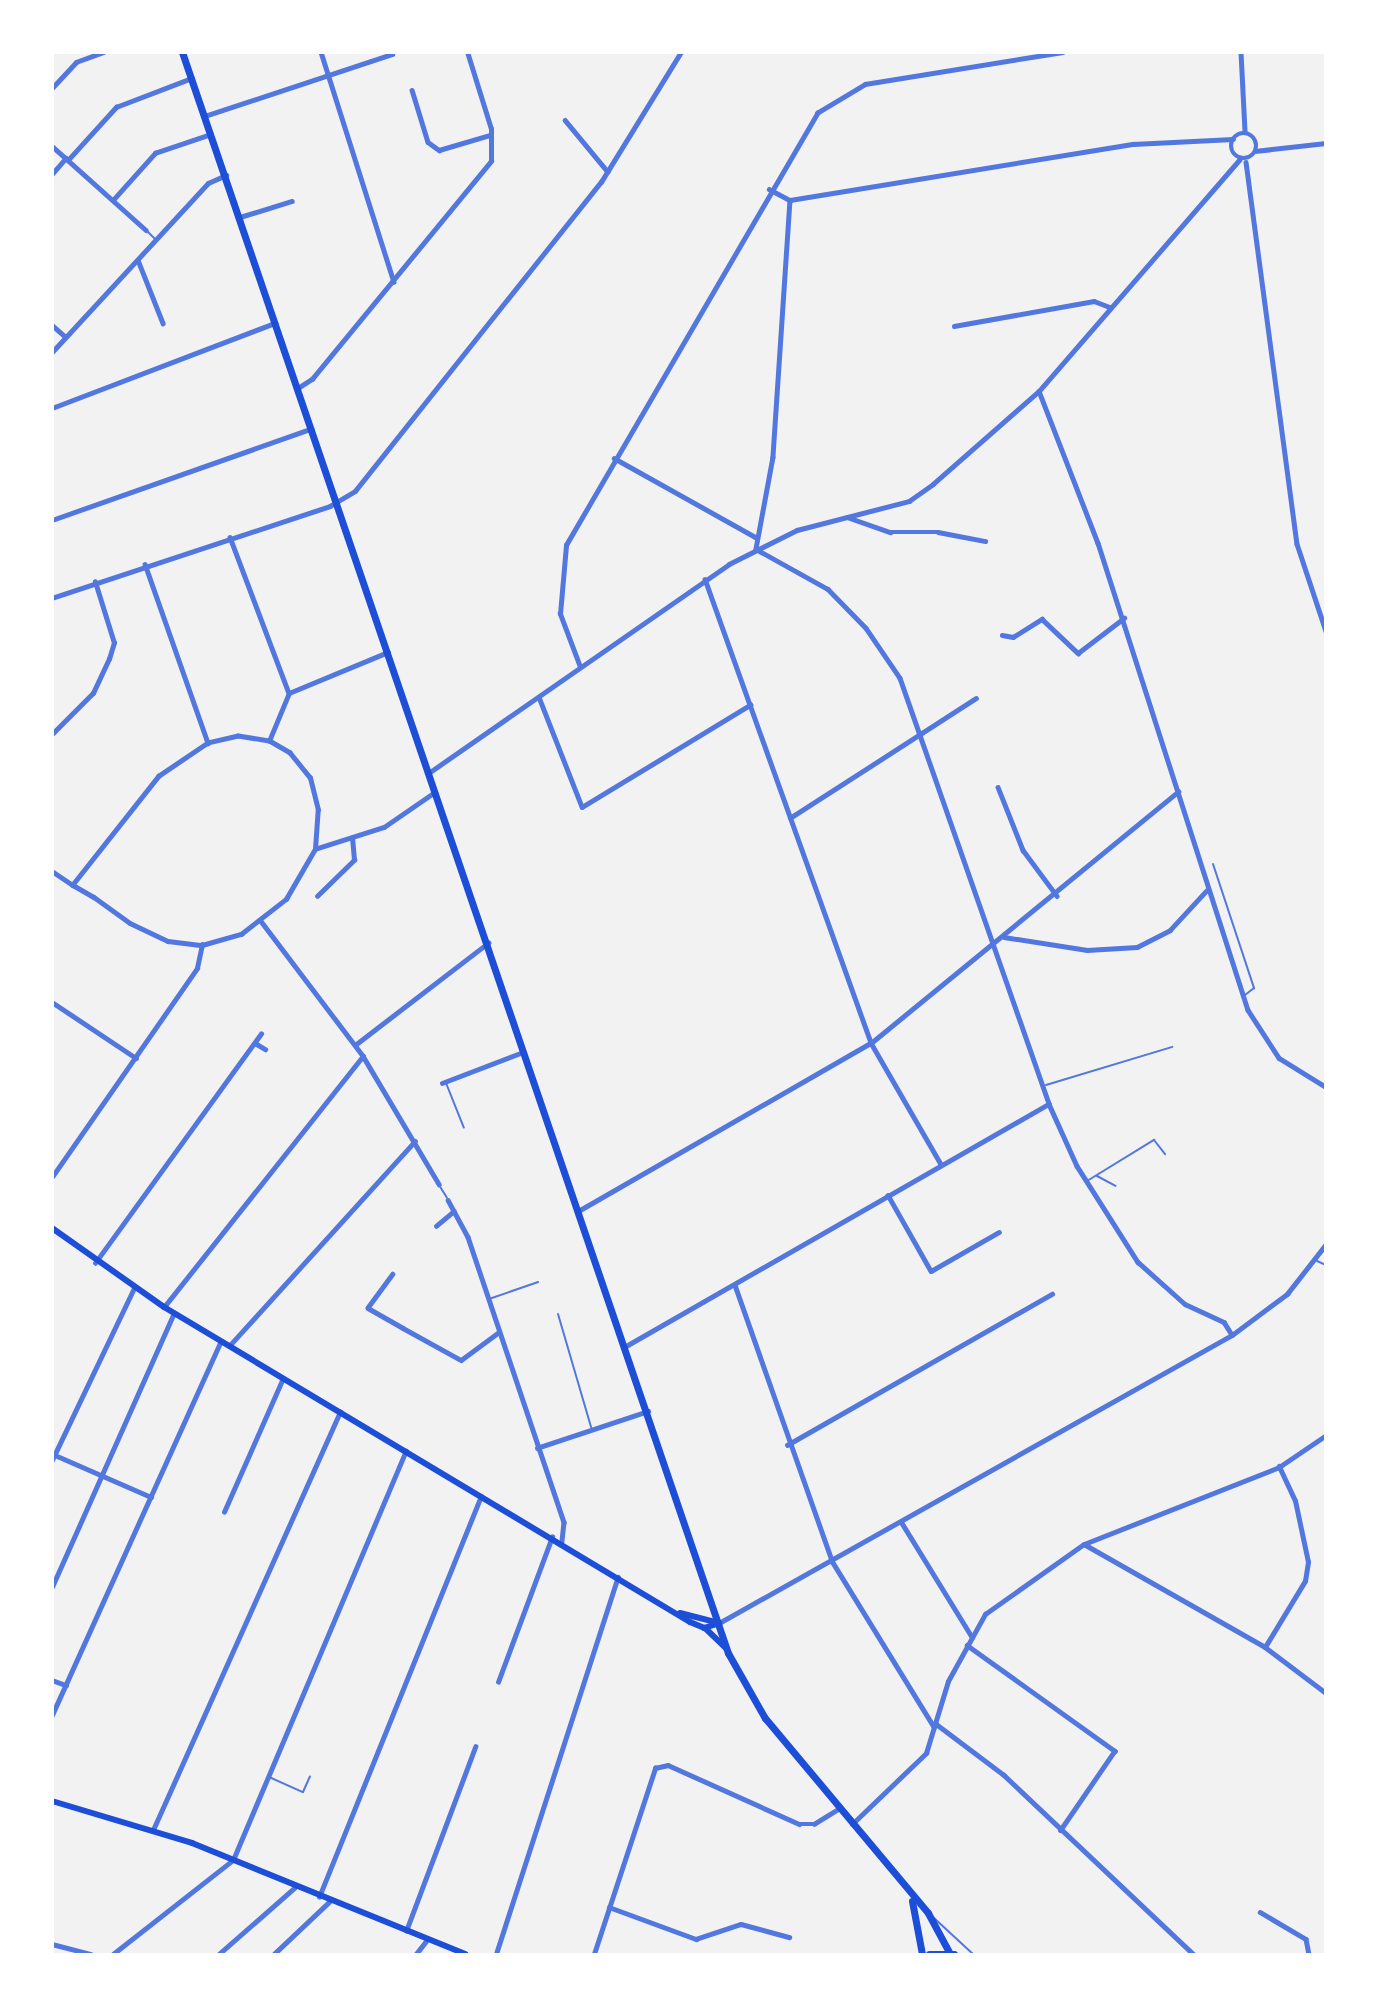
<!DOCTYPE html>
<html>
<head>
<meta charset="utf-8">
<style>
  body { margin:0 }
  #map { position:relative; width:1378px; height:2007px; overflow:hidden; background:#f2f2f2; font-family:"Roboto Condensed",sans-serif }
  div>[style] { position:absolute }
  [style*='--x'] { left:calc(var(--x)*1px); top:calc(var(--y)*1px); width:calc(var(--w)*1px); rotate:calc(var(--a)*1deg) }
  .service>* { height:2px; margin:-1px; padding:0 1px; transform-origin:1px; border-radius:1px; background:#5277de }
  .minor>* { height:4.5px; margin:-2.25px; padding:0 2.25px; transform-origin:2.25px; border-radius:2.25px; background:#5277de }
  .minor>.ring { margin:-2.25px; padding:0; box-sizing:content-box; background:none; border:4.5px solid #5277de; border-radius:50% }
  .tertiary>* { height:5px; margin:-2.5px; padding:0 2.5px; transform-origin:2.5px; border-radius:2.5px; background:#5277de }
  .secondary>* { height:6px; margin:-3px; padding:0 3px; transform-origin:3px; border-radius:3px; background:#1d4ed8 }
  .primary>* { height:6px; margin:-3px; padding:0 3px; transform-origin:3px; border-radius:3px; background:#1d4ed8 }
  .trunk>* { height:7px; margin:-3.5px; padding:0 3.5px; transform-origin:3.5px; border-radius:3.5px; background:#1d4ed8 }
  span { translate:-50% -50%; white-space:nowrap; text-align:center; line-height:1.15; -webkit-text-stroke:5px #fff; paint-order:stroke }
  .frame { position:absolute; inset:0; border:54px solid #fff; pointer-events:none }
</style>
</head>
<body>
<div id="map">
  <div class="service">
    <div style="--x:147;--y:231;--w:11;--a:45"></div>
    <div style="--x:1213;--y:864;--w:131;--a:71.7"></div>
    <div style="--x:1254;--y:988;--w:11;--a:142"></div>
    <div style="--x:446;--y:1083;--w:48;--a:68.2"></div>
    <div style="--x:1046;--y:1085;--w:132;--a:-16.8"></div>
    <div style="--x:1097;--y:1176;--w:21;--a:28"></div>
    <div style="--x:1087;--y:1181;--w:79;--a:-31.5"></div>
    <div style="--x:1154;--y:1140;--w:18;--a:52"></div>
    <div style="--x:439;--y:1185;--w:15;--a:58"></div>
    <div style="--x:1317;--y:1261;--w:10;--a:24"></div>
    <div style="--x:489;--y:1299;--w:52;--a:-19.1"></div>
    <div style="--x:558;--y:1314;--w:118;--a:73.7"></div>
    <div style="--x:269;--y:1777;--w:37;--a:24"></div>
    <div style="--x:303;--y:1792;--w:17;--a:-66"></div>
    <div style="--x:934;--y:1918;--w:53;--a:42.7"></div>
  </div>
  <div class="minor">
    <div style="--x:321;--y:52;--w:241;--a:72.4"></div>
    <div style="--x:1241;--y:52;--w:79;--a:87.1"></div>
    <div style="--x:52;--y:88;--w:35;--a:-47"></div>
    <div style="--x:76;--y:62;--w:29;--a:-20"></div>
    <div style="--x:412;--y:90;--w:54;--a:72.9"></div>
    <div style="--x:428;--y:142;--w:14;--a:36"></div>
    <div style="--x:439;--y:150;--w:53;--a:-16.4"></div>
    <div style="--x:205;--y:116;--w:197;--a:-18.3"></div>
    <div style="--x:565;--y:120;--w:67;--a:50.4"></div>
    <div class="ring" style="left:1231px;top:133px;width:21.5px;height:21.5px"></div>
    <div style="--x:52;--y:146;--w:126;--a:41.8"></div>
    <div style="--x:1255;--y:151;--w:71;--a:-6.4"></div>
    <div style="--x:68;--y:160;--w:72;--a:-47.8"></div>
    <div style="--x:116;--y:107;--w:81;--a:-20.9"></div>
    <div style="--x:1246;--y:162;--w:385;--a:82.4"></div>
    <div style="--x:1297;--y:544;--w:92;--a:71.6"></div>
    <div style="--x:52;--y:174;--w:21;--a:-49"></div>
    <div style="--x:769;--y:189;--w:24;--a:28"></div>
    <div style="--x:790;--y:200;--w:258;--a:93.8"></div>
    <div style="--x:773;--y:457;--w:94;--a:100.5"></div>
    <div style="--x:756;--y:549;--w:82;--a:29.1"></div>
    <div style="--x:828;--y:589;--w:54;--a:45.7"></div>
    <div style="--x:866;--y:628;--w:60;--a:55.8"></div>
    <div style="--x:900;--y:678;--w:451;--a:70.7"></div>
    <div style="--x:1049;--y:1104;--w:68;--a:65.7"></div>
    <div style="--x:1077;--y:1166;--w:114;--a:57.6"></div>
    <div style="--x:1138;--y:1262;--w:63;--a:41.8"></div>
    <div style="--x:1185;--y:1304;--w:43;--a:24.8"></div>
    <div style="--x:1224;--y:1322;--w:15;--a:58"></div>
    <div style="--x:113;--y:200;--w:63;--a:-48.2"></div>
    <div style="--x:155;--y:153;--w:59;--a:-18.7"></div>
    <div style="--x:790;--y:200;--w:348;--a:-9.3"></div>
    <div style="--x:1133;--y:144;--w:100;--a:-2.9"></div>
    <div style="--x:240;--y:217;--w:54;--a:-17.1"></div>
    <div style="--x:138;--y:260;--w:68;--a:68.4"></div>
    <div style="--x:52;--y:325;--w:18;--a:41"></div>
    <div style="--x:954;--y:326;--w:142;--a:-10.1"></div>
    <div style="--x:1094;--y:301;--w:17;--a:21"></div>
    <div style="--x:298;--y:388;--w:17;--a:-33"></div>
    <div style="--x:312;--y:379;--w:282;--a:-50.6"></div>
    <div style="--x:491;--y:161;--w:32;--a:-90"></div>
    <div style="--x:491;--y:129;--w:81;--a:-107.3"></div>
    <div style="--x:1039;--y:391;--w:163;--a:68.8"></div>
    <div style="--x:1098;--y:543;--w:490;--a:72.2"></div>
    <div style="--x:1248;--y:1010;--w:57;--a:57.1"></div>
    <div style="--x:1279;--y:1058;--w:55;--a:31.7"></div>
    <div style="--x:52;--y:408;--w:239;--a:-20.9"></div>
    <div style="--x:614;--y:458;--w:164;--a:29.2"></div>
    <div style="--x:847;--y:517;--w:46;--a:19.2"></div>
    <div style="--x:890;--y:532;--w:48;--a:0"></div>
    <div style="--x:938;--y:532;--w:48;--a:10.8"></div>
    <div style="--x:52;--y:520;--w:275;--a:-19.4"></div>
    <div style="--x:230;--y:537;--w:167;--a:69.3"></div>
    <div style="--x:145;--y:564;--w:190;--a:70.6"></div>
    <div style="--x:705;--y:579;--w:493;--a:70.3"></div>
    <div style="--x:871;--y:1043;--w:140;--a:60"></div>
    <div style="--x:52;--y:598;--w:293;--a:-18.3"></div>
    <div style="--x:330;--y:506;--w:29;--a:-31"></div>
    <div style="--x:355;--y:491;--w:395;--a:-51.5"></div>
    <div style="--x:601;--y:182;--w:153;--a:-58.4"></div>
    <div style="--x:1002;--y:635;--w:11;--a:10"></div>
    <div style="--x:1013;--y:637;--w:34;--a:-32"></div>
    <div style="--x:1042;--y:619;--w:50;--a:43.4"></div>
    <div style="--x:1078;--y:653;--w:58;--a:-37.3"></div>
    <div style="--x:580;--y:667;--w:57;--a:-110.7"></div>
    <div style="--x:560;--y:614;--w:69;--a:-85"></div>
    <div style="--x:566;--y:545;--w:500;--a:-59.8"></div>
    <div style="--x:817;--y:113;--w:56;--a:-31.1"></div>
    <div style="--x:865;--y:84;--w:200;--a:-9.2"></div>
    <div style="--x:539;--y:697;--w:118;--a:68.6"></div>
    <div style="--x:582;--y:807;--w:197;--a:-31.3"></div>
    <div style="--x:52;--y:734;--w:58;--a:-45"></div>
    <div style="--x:93;--y:693;--w:38;--a:-65"></div>
    <div style="--x:109;--y:659;--w:17;--a:-73"></div>
    <div style="--x:114;--y:643;--w:64;--a:-107.3"></div>
    <div style="--x:269;--y:741;--w:52;--a:-67.4"></div>
    <div style="--x:289;--y:693;--w:107;--a:-22.5"></div>
    <div style="--x:430;--y:772;--w:364;--a:-34.8"></div>
    <div style="--x:729;--y:564;--w:76;--a:-26.6"></div>
    <div style="--x:797;--y:530;--w:116;--a:-14.5"></div>
    <div style="--x:909;--y:501;--w:29;--a:-35"></div>
    <div style="--x:933;--y:484;--w:141;--a:-41.3"></div>
    <div style="--x:1039;--y:391;--w:306;--a:-49.1"></div>
    <div style="--x:998;--y:787;--w:68;--a:68.4"></div>
    <div style="--x:1023;--y:850;--w:57;--a:53.5"></div>
    <div style="--x:790;--y:818;--w:221;--a:-32.8"></div>
    <div style="--x:315;--y:849;--w:72;--a:-17.7"></div>
    <div style="--x:384;--y:827;--w:62;--a:-34.5"></div>
    <div style="--x:52;--y:871;--w:25;--a:34"></div>
    <div style="--x:73;--y:885;--w:24;--a:30"></div>
    <div style="--x:94;--y:897;--w:44;--a:35.8"></div>
    <div style="--x:130;--y:923;--w:42;--a:25.3"></div>
    <div style="--x:168;--y:941;--w:34;--a:7"></div>
    <div style="--x:202;--y:945;--w:41;--a:-15.8"></div>
    <div style="--x:241;--y:934;--w:57;--a:-37.9"></div>
    <div style="--x:286;--y:899;--w:58;--a:-59.9"></div>
    <div style="--x:315;--y:849;--w:39;--a:-86"></div>
    <div style="--x:318;--y:810;--w:33;--a:-104"></div>
    <div style="--x:310;--y:778;--w:32;--a:-129"></div>
    <div style="--x:290;--y:753;--w:24;--a:-150"></div>
    <div style="--x:269;--y:741;--w:31;--a:-171"></div>
    <div style="--x:238;--y:736;--w:31;--a:167"></div>
    <div style="--x:208;--y:743;--w:59;--a:146"></div>
    <div style="--x:159;--y:776;--w:139;--a:128.3"></div>
    <div style="--x:317;--y:896;--w:52;--a:-44.2"></div>
    <div style="--x:354;--y:860;--w:22;--a:-95"></div>
    <div style="--x:261;--y:921;--w:169;--a:52.9"></div>
    <div style="--x:363;--y:1056;--w:149;--a:59.3"></div>
    <div style="--x:1004;--y:937;--w:84;--a:8.9"></div>
    <div style="--x:1087;--y:950;--w:50;--a:-3.4"></div>
    <div style="--x:1137;--y:947;--w:37;--a:-27"></div>
    <div style="--x:1170;--y:930;--w:53;--a:-47.3"></div>
    <div style="--x:52;--y:1002;--w:101;--a:33.7"></div>
    <div style="--x:255;--y:1043;--w:12;--a:31"></div>
    <div style="--x:355;--y:1045;--w:168;--a:-37.5"></div>
    <div style="--x:442;--y:1083;--w:87;--a:-20.9"></div>
    <div style="--x:52;--y:1177;--w:254;--a:-55.2"></div>
    <div style="--x:197;--y:968;--w:24;--a:-78"></div>
    <div style="--x:888;--y:1195;--w:87;--a:60.5"></div>
    <div style="--x:931;--y:1271;--w:78;--a:-29.8"></div>
    <div style="--x:448;--y:1200;--w:42;--a:61.6"></div>
    <div style="--x:468;--y:1237;--w:301;--a:71.4"></div>
    <div style="--x:564;--y:1522;--w:20;--a:96"></div>
    <div style="--x:580;--y:1210;--w:336;--a:-29.9"></div>
    <div style="--x:871;--y:1043;--w:397;--a:-39.3"></div>
    <div style="--x:436;--y:1226;--w:23;--a:-40"></div>
    <div style="--x:95;--y:1263;--w:283;--a:-54.1"></div>
    <div style="--x:393;--y:1274;--w:42;--a:126.3"></div>
    <div style="--x:368;--y:1308;--w:40;--a:29.7"></div>
    <div style="--x:403;--y:1328;--w:66;--a:28.9"></div>
    <div style="--x:461;--y:1360;--w:47;--a:-36.4"></div>
    <div style="--x:735;--y:1285;--w:293;--a:70.6"></div>
    <div style="--x:832;--y:1561;--w:195;--a:58.4"></div>
    <div style="--x:164;--y:1307;--w:320;--a:-51.6"></div>
    <div style="--x:230;--y:1345;--w:275;--a:-47.8"></div>
    <div style="--x:626;--y:1346;--w:487;--a:-29.8"></div>
    <div style="--x:787;--y:1445;--w:305;--a:-29.7"></div>
    <div style="--x:537;--y:1448;--w:117;--a:-18.4"></div>
    <div style="--x:55;--y:1455;--w:105;--a:23.6"></div>
    <div style="--x:52;--y:1460;--w:191;--a:-64.5"></div>
    <div style="--x:224;--y:1512;--w:146;--a:-66.2"></div>
    <div style="--x:902;--y:1523;--w:134;--a:58.4"></div>
    <div style="--x:1084;--y:1544;--w:208;--a:29.6"></div>
    <div style="--x:1265;--y:1647;--w:76;--a:37"></div>
    <div style="--x:52;--y:1587;--w:300;--a:-66"></div>
    <div style="--x:719;--y:1623;--w:588;--a:-29.31"></div>
    <div style="--x:1232;--y:1335;--w:69;--a:-36.7"></div>
    <div style="--x:1287;--y:1294;--w:63;--a:-52"></div>
    <div style="--x:967;--y:1645;--w:182;--a:35.6"></div>
    <div style="--x:1115;--y:1751;--w:96;--a:124.4"></div>
    <div style="--x:1265;--y:1647;--w:77;--a:-58.8"></div>
    <div style="--x:1305;--y:1581;--w:19;--a:-81"></div>
    <div style="--x:1308;--y:1562;--w:62;--a:-102"></div>
    <div style="--x:1295;--y:1501;--w:38;--a:-115"></div>
    <div style="--x:52;--y:1680;--w:15;--a:20"></div>
    <div style="--x:498;--y:1682;--w:155;--a:-69.6"></div>
    <div style="--x:52;--y:1715;--w:410;--a:-65.7"></div>
    <div style="--x:935;--y:1723;--w:86;--a:37"></div>
    <div style="--x:1004;--y:1775;--w:260;--a:43.4"></div>
    <div style="--x:153;--y:1830;--w:458;--a:-65.9"></div>
    <div style="--x:319;--y:1897;--w:432;--a:-68"></div>
    <div style="--x:609;--y:1907;--w:93;--a:20.2"></div>
    <div style="--x:696;--y:1939;--w:47;--a:-18.4"></div>
    <div style="--x:741;--y:1924;--w:50;--a:15.2"></div>
    <div style="--x:1260;--y:1912;--w:53;--a:30.4"></div>
    <div style="--x:1306;--y:1939;--w:15;--a:79"></div>
    <div style="--x:406;--y:1931;--w:197;--a:-69.4"></div>
    <div style="--x:52;--y:1944;--w:40;--a:14.4"></div>
    <div style="--x:113;--y:1954;--w:152;--a:-38.1"></div>
    <div style="--x:233;--y:1860;--w:444;--a:-67.1"></div>
    <div style="--x:219;--y:1954;--w:100;--a:-41.3"></div>
    <div style="--x:274;--y:1954;--w:76;--a:-43.4"></div>
    <div style="--x:416;--y:1954;--w:16;--a:-52"></div>
    <div style="--x:496;--y:1954;--w:396;--a:-72.1"></div>
    <div style="--x:594;--y:1954;--w:196;--a:-71.8"></div>
    <div style="--x:655;--y:1768;--w:13;--a:-13"></div>
    <div style="--x:668;--y:1765;--w:144;--a:24.2"></div>
    <div style="--x:799;--y:1824;--w:15;--a:0"></div>
    <div style="--x:814;--y:1824;--w:31;--a:-32"></div>
  </div>
  <div class="tertiary">
    <div style="--x:52;--y:352;--w:230;--a:-47.3"></div>
    <div style="--x:208;--y:183;--w:20;--a:-24"></div>
    <div style="--x:852;--y:1824;--w:103;--a:-43.8"></div>
    <div style="--x:926;--y:1753;--w:75;--a:-73"></div>
    <div style="--x:948;--y:1681;--w:77;--a:-61.1"></div>
    <div style="--x:985;--y:1614;--w:121;--a:-35.3"></div>
    <div style="--x:1084;--y:1544;--w:210;--a:-21.5"></div>
    <div style="--x:1279;--y:1467;--w:57;--a:-34.2"></div>
  </div>
  <div class="secondary">
    <div style="--x:52;--y:1801;--w:146;--a:16.7"></div>
    <div style="--x:192;--y:1843;--w:295;--a:22.1"></div>
  </div>
  <div class="primary">
    <div style="--x:52;--y:1228;--w:137;--a:35.2"></div>
    <div style="--x:164;--y:1307;--w:613;--a:30.92"></div>
    <div style="--x:690;--y:1622;--w:15;--a:23"></div>
    <div style="--x:704;--y:1628;--w:16;--a:-18"></div>
    <div style="--x:680;--y:1613;--w:40;--a:14.4"></div>
    <div style="--x:705;--y:1628;--w:29;--a:44"></div>
  </div>
  <div class="trunk">
    <div style="--x:182;--y:52;--w:1692;--a:71.17"></div>
    <div style="--x:728;--y:1653;--w:75;--a:60.4"></div>
    <div style="--x:765;--y:1718;--w:254;--a:50.1"></div>
    <div style="--x:928;--y:1913;--w:44;--a:61.7"></div>
    <div style="--x:912;--y:1901;--w:54;--a:79.3"></div>
    <div style="--x:929;--y:1954;--w:25;--a:0"></div>
  </div>
  <div class="frame"></div>
</div>
</body>
</html>
